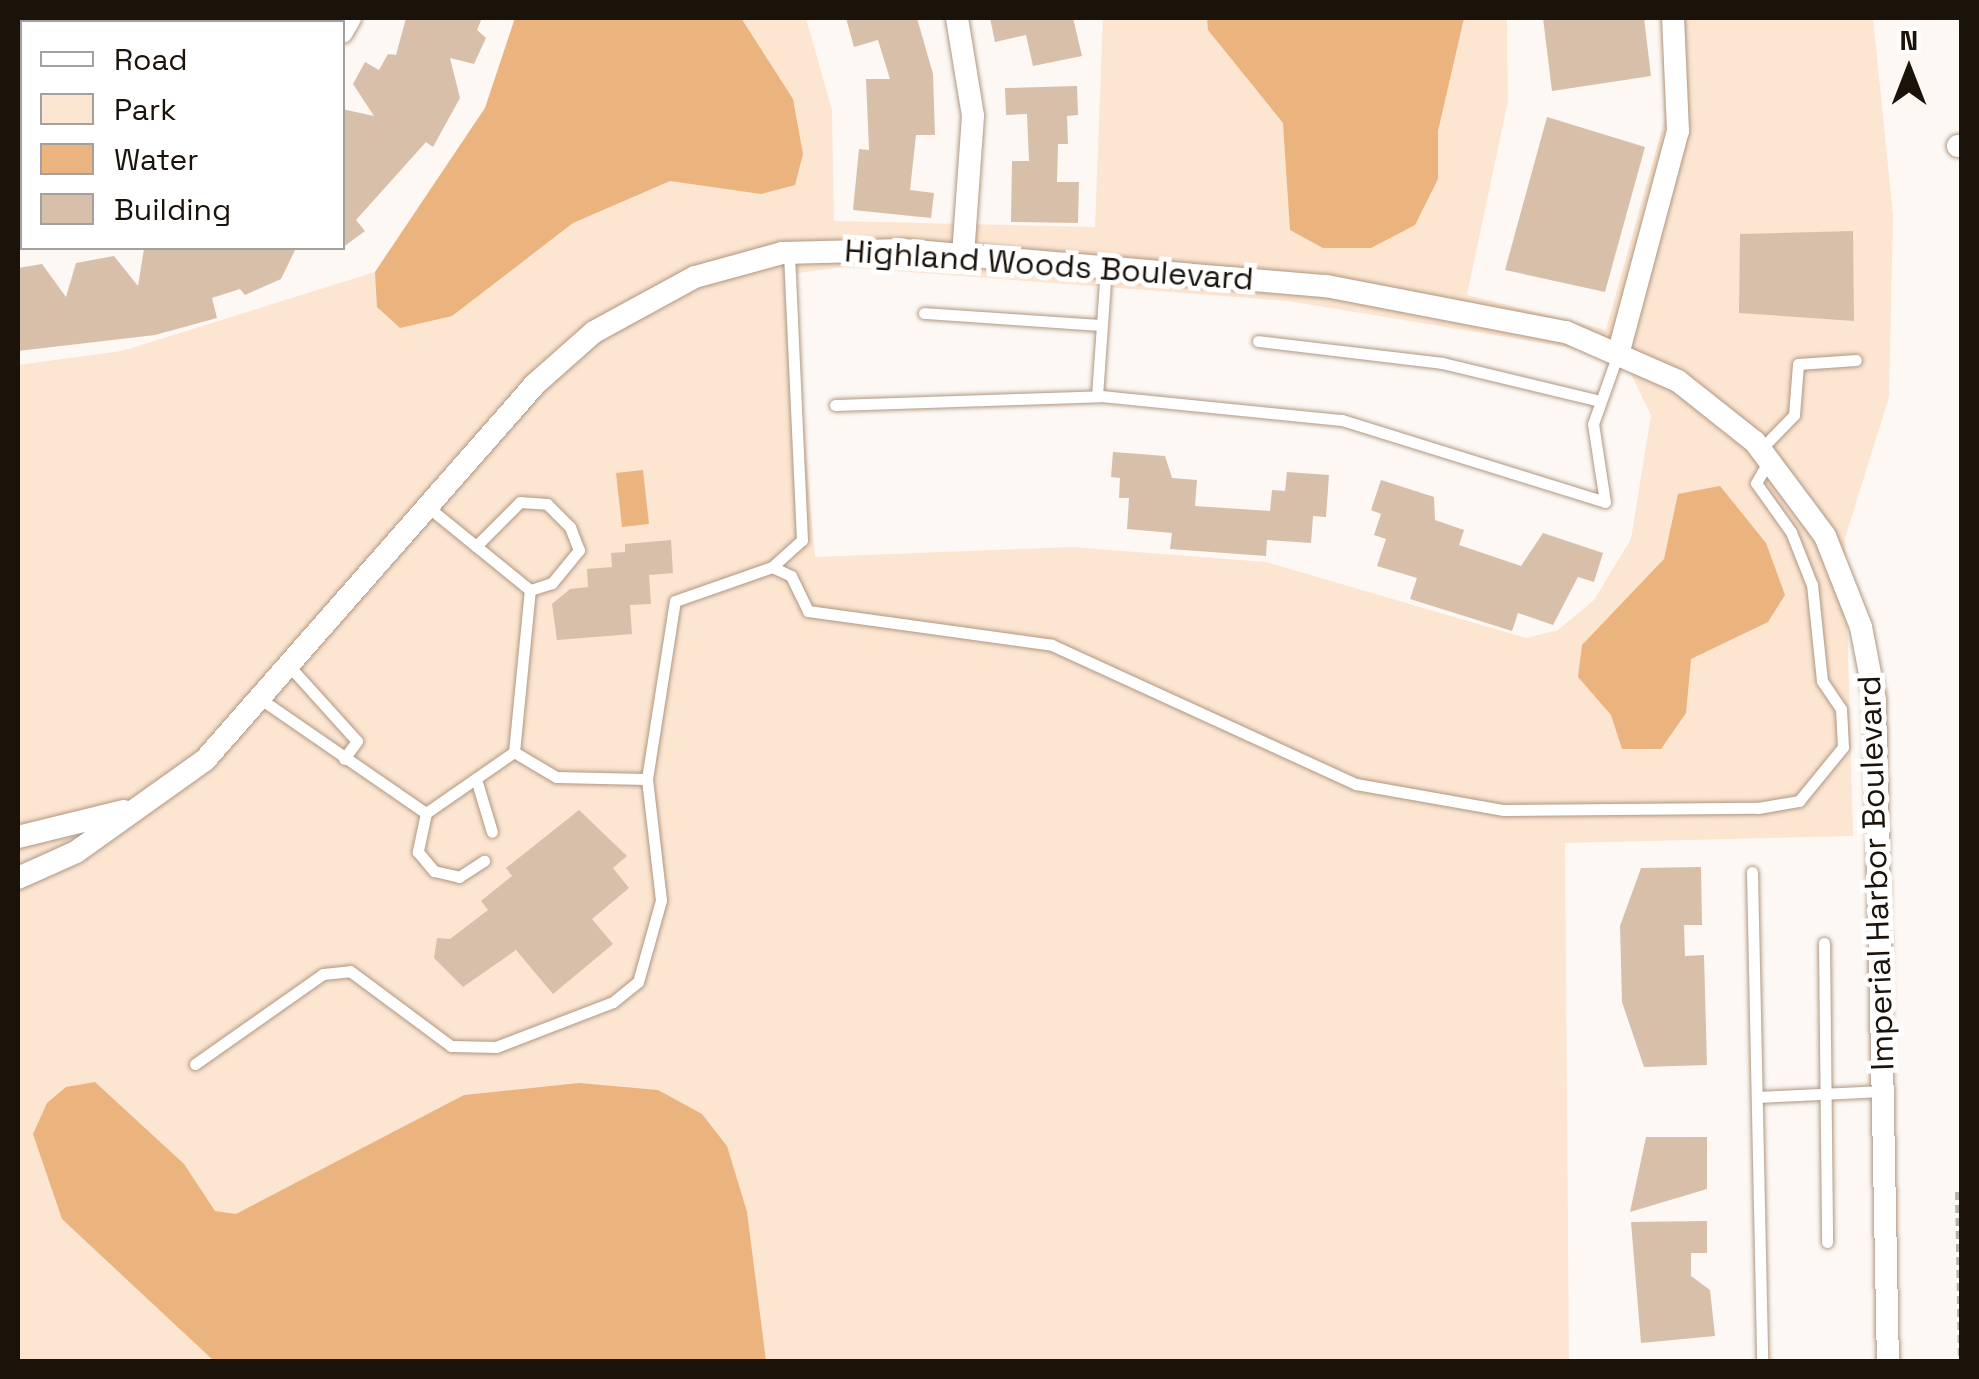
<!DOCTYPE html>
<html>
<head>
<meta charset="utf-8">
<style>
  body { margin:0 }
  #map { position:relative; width:1979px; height:1379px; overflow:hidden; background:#fdf8f3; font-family:"Space Grotesk",sans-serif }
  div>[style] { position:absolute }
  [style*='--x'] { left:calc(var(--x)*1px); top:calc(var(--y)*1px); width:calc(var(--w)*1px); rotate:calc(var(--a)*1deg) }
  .green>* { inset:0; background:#fce5d1 }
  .water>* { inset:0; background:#ebb37e }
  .building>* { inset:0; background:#d8bfa9 }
  .path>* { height:4px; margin-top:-2px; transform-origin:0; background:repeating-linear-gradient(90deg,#b9b3ad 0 8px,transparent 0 13px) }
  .roads { filter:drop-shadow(0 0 2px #af9782) drop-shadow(0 0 2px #af9782) }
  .lane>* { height:11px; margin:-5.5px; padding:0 5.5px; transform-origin:5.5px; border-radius:5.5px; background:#fff }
  .street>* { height:22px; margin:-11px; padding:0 11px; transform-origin:11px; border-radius:11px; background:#fff }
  span { translate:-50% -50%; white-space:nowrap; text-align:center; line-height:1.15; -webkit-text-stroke:10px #fff; paint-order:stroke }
  .street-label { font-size:32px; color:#1b120a }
  .frame { position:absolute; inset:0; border:20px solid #1b120a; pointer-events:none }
  .legend { position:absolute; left:20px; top:20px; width:325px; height:230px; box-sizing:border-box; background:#fff; border:2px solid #a4a09d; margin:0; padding:12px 18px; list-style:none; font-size:30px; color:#1b120a }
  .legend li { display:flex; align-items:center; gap:20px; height:50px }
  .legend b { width:50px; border:2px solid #a4a09d }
  .north { position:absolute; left:1859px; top:20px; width:100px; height:100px; -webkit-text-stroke:8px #fff; paint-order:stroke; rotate:0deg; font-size:28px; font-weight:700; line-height:40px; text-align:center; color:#1b120a }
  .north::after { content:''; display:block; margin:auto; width:35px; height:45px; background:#1b120a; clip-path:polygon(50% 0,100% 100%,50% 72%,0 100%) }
</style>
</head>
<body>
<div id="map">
  <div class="green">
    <div style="clip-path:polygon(18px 18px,189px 18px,22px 22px,18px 95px)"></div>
    <div style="clip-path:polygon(evenodd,515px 18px,806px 18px,832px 110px,834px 221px,1095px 227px,1103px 18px,1507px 18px,1508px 101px,1467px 295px,1606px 330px,1665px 118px,1661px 18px,1873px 18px,1893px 215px,1889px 397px,1845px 538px,1853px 836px,1565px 843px,1569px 1361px,18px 1361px,18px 365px,122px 351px,375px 272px,485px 108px,515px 18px,843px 267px,1288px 301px,1573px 348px,1628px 368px,1651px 415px,1631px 539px,1594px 600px,1558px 630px,1526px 638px,1266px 562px,1071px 547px,815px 557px,790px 274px,843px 267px)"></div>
  </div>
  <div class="water">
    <div style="clip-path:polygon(515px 18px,741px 18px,793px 99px,803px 154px,795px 185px,761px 194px,670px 181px,573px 223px,452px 316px,400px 328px,377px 307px,375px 272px,485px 108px)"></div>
    <div style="clip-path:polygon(1207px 18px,1464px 18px,1438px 131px,1438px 179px,1415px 225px,1371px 248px,1323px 248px,1290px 230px,1283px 123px,1208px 30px)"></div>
    <div style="clip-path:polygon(643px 470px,649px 524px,622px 527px,616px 473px)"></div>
    <div style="clip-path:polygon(1720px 486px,1766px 543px,1785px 595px,1768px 622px,1691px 659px,1686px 713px,1661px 749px,1622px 749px,1611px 715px,1578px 677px,1582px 645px,1664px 559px,1678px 494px)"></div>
    <div style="clip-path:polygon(95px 1082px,184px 1164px,215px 1211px,236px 1214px,464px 1095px,579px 1083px,658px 1090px,702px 1114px,727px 1146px,747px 1212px,766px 1361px,214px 1361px,62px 1219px,33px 1134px,47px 1103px,66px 1087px)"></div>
  </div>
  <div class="building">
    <div style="clip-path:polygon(406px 18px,482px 18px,477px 30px,486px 38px,474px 64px,450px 58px,460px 98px,433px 147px,426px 142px,356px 220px,365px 231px,342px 248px,342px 109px,374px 116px,353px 84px,365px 62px,379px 70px,388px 54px,396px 55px)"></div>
    <div style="clip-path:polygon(846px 18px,917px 18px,933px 74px,935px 135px,916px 135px,910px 190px,934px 193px,931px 218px,853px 210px,859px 149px,869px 150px,866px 79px,890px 79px,878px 40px,854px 47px)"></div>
    <div style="clip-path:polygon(990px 18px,1073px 18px,1082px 56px,1033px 66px,1026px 35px,995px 42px)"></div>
    <div style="clip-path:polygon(1543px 18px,1644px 18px,1651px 76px,1552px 91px)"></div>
    <div style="clip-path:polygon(1077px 86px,1078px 115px,1067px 116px,1068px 144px,1058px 144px,1057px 182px,1079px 182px,1078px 223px,1011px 222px,1012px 161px,1029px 161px,1027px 114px,1006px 115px,1005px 88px)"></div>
    <div style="clip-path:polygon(1547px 117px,1645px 147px,1605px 292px,1505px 270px)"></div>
    <div style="clip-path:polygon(1853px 231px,1854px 321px,1739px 313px,1740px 234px)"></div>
    <div style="clip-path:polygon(151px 248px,296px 248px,281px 279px,245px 295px,240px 289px,212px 298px,217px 318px,155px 335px,18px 351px,18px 268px,42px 264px,66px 297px,76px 263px,114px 256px,138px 286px,144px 249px)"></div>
    <div style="clip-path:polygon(1113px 452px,1165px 456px,1172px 478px,1197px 480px,1195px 506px,1270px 511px,1272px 490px,1285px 491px,1287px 472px,1329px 475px,1326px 517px,1313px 516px,1311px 543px,1267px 540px,1266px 556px,1170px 549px,1172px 533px,1127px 529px,1129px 498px,1119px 498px,1120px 478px,1111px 477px)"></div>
    <div style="clip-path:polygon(1381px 480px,1434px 497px,1435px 520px,1464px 530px,1459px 545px,1521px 566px,1543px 533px,1603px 553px,1594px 582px,1578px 577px,1553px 625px,1518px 613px,1512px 631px,1410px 599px,1417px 578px,1377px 566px,1386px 539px,1374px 535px,1381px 514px,1371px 510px)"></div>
    <div style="clip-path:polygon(671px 540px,673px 573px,649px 575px,651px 604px,630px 605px,632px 634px,557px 640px,552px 604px,570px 589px,588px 587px,587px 569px,612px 567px,611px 553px,625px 552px,625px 544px)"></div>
    <div style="clip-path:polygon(579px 810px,627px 856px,613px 868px,629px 888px,592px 919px,613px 944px,553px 994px,516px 950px,463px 987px,434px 958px,437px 938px,450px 939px,488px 910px,481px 901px,512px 876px,506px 868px)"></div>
    <div style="clip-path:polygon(1701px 867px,1702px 925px,1684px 925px,1685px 956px,1704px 955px,1707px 1065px,1644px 1067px,1622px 1002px,1620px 926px,1641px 868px)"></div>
    <div style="clip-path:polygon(1646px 1137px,1707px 1137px,1707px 1189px,1630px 1212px)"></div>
    <div style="clip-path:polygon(1707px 1221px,1707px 1253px,1691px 1253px,1691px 1276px,1710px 1290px,1715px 1336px,1641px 1343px,1631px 1222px)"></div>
  </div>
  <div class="path">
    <div style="--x:1957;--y:1192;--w:170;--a:89"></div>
  </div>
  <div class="roads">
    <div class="lane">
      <div style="--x:924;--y:313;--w:178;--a:3.9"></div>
      <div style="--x:1258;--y:341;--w:185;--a:6.8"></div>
      <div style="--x:1442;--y:363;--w:163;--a:13.5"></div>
      <div style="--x:1097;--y:396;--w:129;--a:-86"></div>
      <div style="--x:835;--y:405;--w:266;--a:-1.9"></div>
      <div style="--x:1101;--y:396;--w:242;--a:5.7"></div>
      <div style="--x:1342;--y:420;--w:275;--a:17.3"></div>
      <div style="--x:1605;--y:502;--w:79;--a:-98.7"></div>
      <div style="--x:1593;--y:424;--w:77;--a:-70.4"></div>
      <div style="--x:1761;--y:449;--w:47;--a:-45.9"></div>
      <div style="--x:1794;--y:415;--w:51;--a:-85.5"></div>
      <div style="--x:1798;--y:364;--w:58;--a:-3.9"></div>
      <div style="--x:476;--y:546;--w:62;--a:-45"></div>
      <div style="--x:520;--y:502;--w:27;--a:4"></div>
      <div style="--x:547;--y:504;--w:33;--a:45"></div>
      <div style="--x:570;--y:527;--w:25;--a:69"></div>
      <div style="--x:579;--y:550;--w:43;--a:129.3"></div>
      <div style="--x:552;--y:583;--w:23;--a:162"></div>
      <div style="--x:772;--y:567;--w:21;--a:25"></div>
      <div style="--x:791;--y:576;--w:39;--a:64"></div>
      <div style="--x:808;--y:611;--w:246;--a:7.9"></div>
      <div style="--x:1052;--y:645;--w:334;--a:24.6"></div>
      <div style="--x:1356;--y:784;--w:150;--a:10"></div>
      <div style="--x:1504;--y:810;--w:254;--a:-0.5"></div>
      <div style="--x:1758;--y:808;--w:42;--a:-9.7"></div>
      <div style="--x:1799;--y:801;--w:70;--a:-50.8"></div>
      <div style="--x:1843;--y:747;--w:38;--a:-93"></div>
      <div style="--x:1841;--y:709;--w:34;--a:-124"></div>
      <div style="--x:1822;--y:681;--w:97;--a:-95.9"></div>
      <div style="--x:1812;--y:585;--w:57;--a:-111.6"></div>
      <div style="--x:1791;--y:532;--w:60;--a:-125.5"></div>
      <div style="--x:1756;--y:483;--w:28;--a:-60"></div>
      <div style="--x:291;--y:668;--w:98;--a:47.9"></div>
      <div style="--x:357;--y:741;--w:22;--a:126"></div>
      <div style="--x:262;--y:700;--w:199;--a:34.6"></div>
      <div style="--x:426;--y:813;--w:107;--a:-34.7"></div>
      <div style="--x:514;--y:752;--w:163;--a:-84.4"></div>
      <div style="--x:530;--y:590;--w:132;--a:-140.9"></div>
      <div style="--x:514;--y:752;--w:49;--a:30.8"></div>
      <div style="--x:556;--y:777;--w:91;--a:1.3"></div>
      <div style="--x:647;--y:779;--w:180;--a:-81.1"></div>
      <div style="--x:675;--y:601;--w:103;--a:-19.3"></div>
      <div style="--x:772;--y:567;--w:40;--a:-42"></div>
      <div style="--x:802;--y:540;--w:287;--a:-92.6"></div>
      <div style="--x:476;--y:779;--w:55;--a:73.2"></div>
      <div style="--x:426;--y:813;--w:40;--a:102"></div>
      <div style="--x:418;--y:852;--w:25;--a:50"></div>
      <div style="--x:434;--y:871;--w:26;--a:13"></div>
      <div style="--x:459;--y:877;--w:30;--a:-33"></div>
      <div style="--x:1752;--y:872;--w:490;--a:88.8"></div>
      <div style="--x:1824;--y:943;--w:299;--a:89.4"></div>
      <div style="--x:195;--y:1064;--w:156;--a:-35.1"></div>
      <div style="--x:323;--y:974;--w:27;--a:-6"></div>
      <div style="--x:350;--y:971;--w:126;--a:36.6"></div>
      <div style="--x:451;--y:1046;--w:45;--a:1.3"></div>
      <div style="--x:496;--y:1047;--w:125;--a:-21"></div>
      <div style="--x:613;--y:1002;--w:32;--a:-39"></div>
      <div style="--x:638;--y:982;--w:85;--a:-74.3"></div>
      <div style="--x:661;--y:900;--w:122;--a:-96.6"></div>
      <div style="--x:1757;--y:1097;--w:126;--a:-2.7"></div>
    </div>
    <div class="street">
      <div style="--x:957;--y:18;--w:99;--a:80.7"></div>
      <div style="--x:973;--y:116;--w:139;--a:94.1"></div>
      <div style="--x:342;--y:32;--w:16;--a:-60"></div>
      <div style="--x:1958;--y:146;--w:4;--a:0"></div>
      <div style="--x:18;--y:234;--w:4;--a:-14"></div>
      <div style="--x:1619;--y:351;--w:228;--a:-75"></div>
      <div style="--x:1678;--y:131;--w:113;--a:-92.5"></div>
      <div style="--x:18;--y:837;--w:109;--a:-13.8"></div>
      <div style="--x:18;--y:878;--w:64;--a:-24.1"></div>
      <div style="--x:76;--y:852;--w:158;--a:-35.5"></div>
      <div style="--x:205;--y:760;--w:497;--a:-48.7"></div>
      <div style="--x:533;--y:386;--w:81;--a:-41.5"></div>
      <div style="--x:594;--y:332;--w:115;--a:-28.6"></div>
      <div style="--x:695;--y:277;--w:90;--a:-15.4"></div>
      <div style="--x:782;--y:253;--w:121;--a:-1.4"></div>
      <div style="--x:903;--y:250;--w:425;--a:4.9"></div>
      <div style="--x:1326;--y:286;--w:244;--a:10.9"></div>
      <div style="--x:1566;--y:332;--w:122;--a:23.6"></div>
      <div style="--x:1678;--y:381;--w:98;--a:38.4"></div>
      <div style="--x:1755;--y:442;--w:117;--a:53.3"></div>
      <div style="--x:1825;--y:536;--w:98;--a:68.4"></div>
      <div style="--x:1861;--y:627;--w:74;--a:79.1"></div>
      <div style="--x:1875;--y:700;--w:662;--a:88.88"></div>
    </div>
  </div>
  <div class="street-label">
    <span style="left:1049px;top:265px;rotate:4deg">Highland Woods Boulevard</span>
    <span style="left:1876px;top:873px;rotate:-92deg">Imperial Harbor Boulevard</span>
  </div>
  <div class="frame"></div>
  <ul class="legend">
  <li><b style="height:12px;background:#fff"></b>Road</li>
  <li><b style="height:28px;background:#fce5d1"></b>Park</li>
  <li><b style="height:28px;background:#ebb37e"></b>Water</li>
  <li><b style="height:28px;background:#d8bfa9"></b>Building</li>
  </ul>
  <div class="north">N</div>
</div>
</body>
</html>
